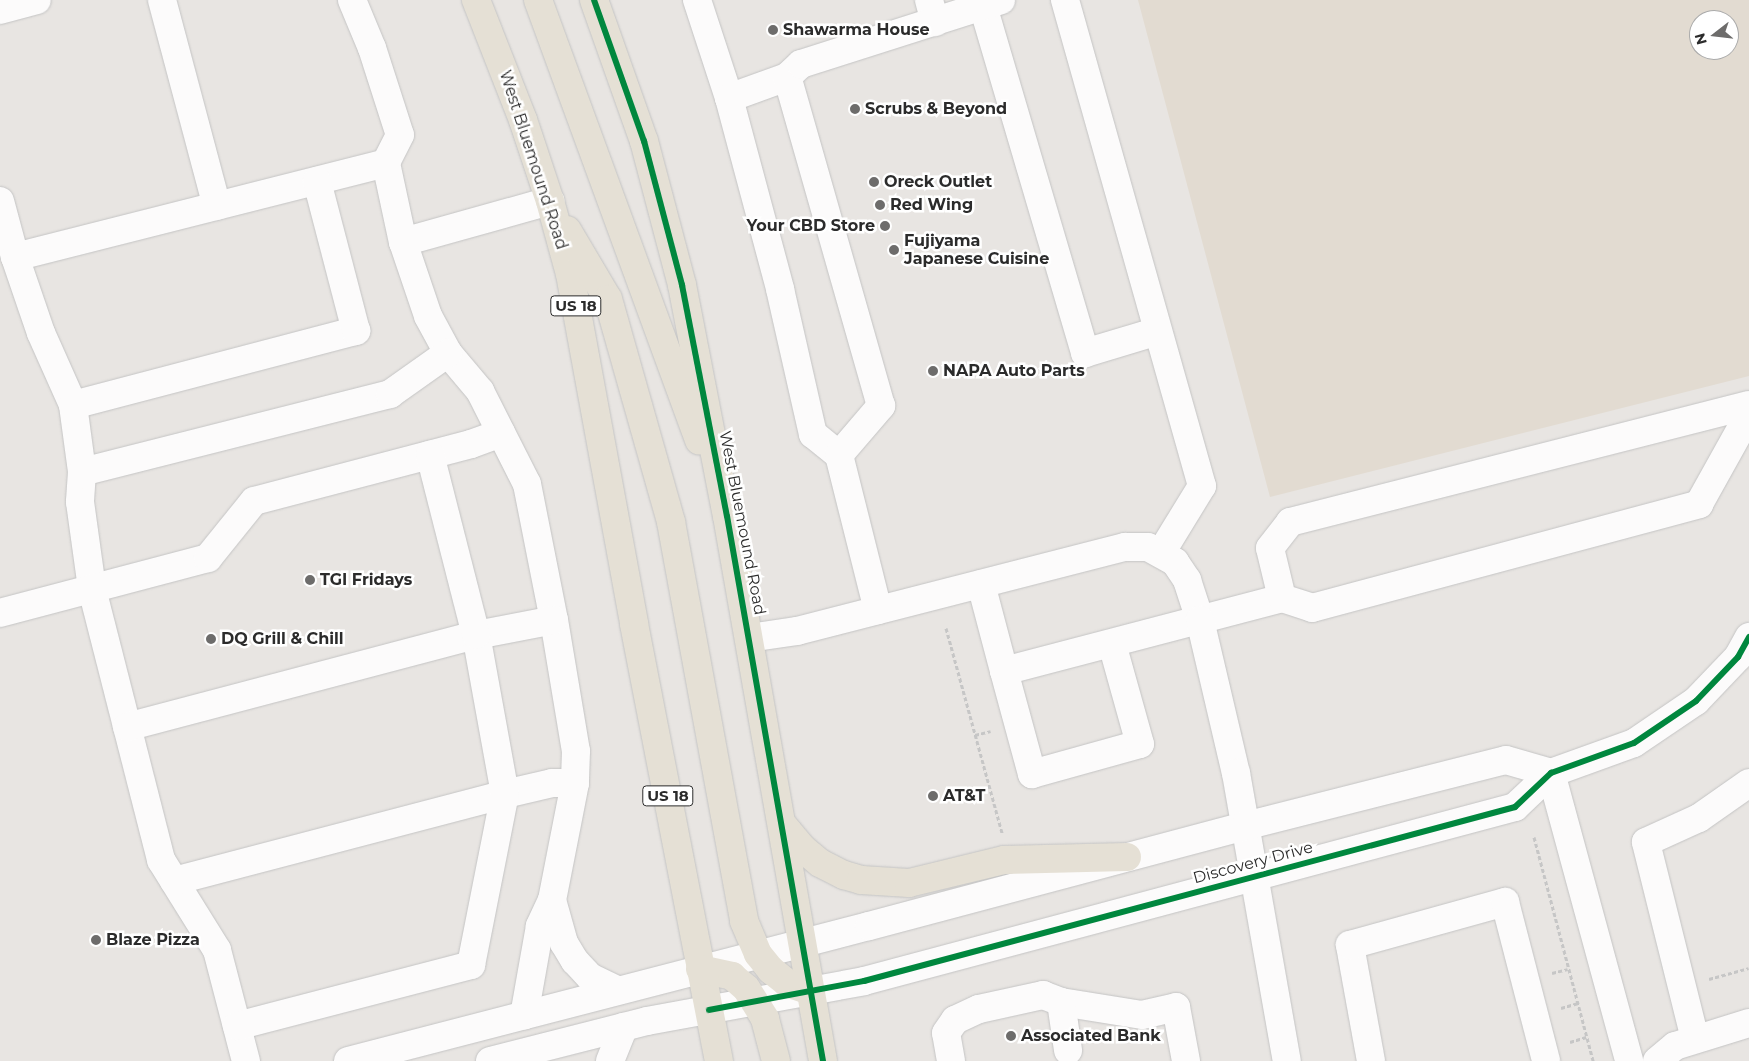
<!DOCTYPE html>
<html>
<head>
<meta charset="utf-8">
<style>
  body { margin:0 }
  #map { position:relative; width:1749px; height:1061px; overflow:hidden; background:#e8e5e2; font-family:Montserrat,sans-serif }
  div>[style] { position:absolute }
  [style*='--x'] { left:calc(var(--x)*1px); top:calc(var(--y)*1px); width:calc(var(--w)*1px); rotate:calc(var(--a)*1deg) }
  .education>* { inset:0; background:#e2dbd1 }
  .path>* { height:3px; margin-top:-1.5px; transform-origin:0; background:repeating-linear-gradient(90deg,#c6c6c6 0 4px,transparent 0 6.5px) }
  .roads { filter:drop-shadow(0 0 1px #c4c4c4) drop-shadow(0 0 1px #c4c4c4) }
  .minor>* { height:28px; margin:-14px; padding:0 14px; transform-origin:14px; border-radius:14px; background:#fcfbfb }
  .major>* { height:28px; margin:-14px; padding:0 14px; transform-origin:14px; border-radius:14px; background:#e5e0d5 }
  .cycleway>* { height:6px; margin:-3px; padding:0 3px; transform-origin:3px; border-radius:3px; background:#00873e }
  .dots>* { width:14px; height:14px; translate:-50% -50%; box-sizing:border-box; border:2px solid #fff; border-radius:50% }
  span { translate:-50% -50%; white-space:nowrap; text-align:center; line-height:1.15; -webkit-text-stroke:5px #fff; paint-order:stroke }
  .shield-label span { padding:1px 4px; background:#fff; border:1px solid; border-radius:4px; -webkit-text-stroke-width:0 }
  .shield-label { font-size:15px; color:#2b2b2b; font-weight:700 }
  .poi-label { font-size:16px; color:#2b2b2b; font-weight:700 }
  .left { translate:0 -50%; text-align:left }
  .right { translate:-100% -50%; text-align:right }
  .street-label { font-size:16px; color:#2b2b2b }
  .north { position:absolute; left:1689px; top:10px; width:50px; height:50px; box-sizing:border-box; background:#fff; border:1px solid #aaa; border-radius:50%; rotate:254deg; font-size:14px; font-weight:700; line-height:20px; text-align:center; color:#2b2b2b }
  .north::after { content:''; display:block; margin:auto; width:18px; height:22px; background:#6d6c6b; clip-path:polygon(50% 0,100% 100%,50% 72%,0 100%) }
</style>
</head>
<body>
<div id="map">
  <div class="education">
    <div style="clip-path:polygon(evenodd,1138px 0,1749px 0,1749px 376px,1270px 497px,1138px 0,1699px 20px,1729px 20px,1729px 50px,1699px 50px,1699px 20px)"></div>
  </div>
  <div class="path">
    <div style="--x:946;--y:628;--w:213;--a:74.7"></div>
    <div style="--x:975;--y:735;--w:16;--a:-14"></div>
    <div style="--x:1534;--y:837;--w:232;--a:75.2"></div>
    <div style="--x:1552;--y:973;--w:16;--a:-14"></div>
    <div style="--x:1709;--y:979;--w:41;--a:-15.4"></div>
    <div style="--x:1561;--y:1008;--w:18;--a:-16"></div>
    <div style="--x:1570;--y:1042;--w:17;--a:-17"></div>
  </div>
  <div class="roads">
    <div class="minor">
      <div style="--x:162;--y:0;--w:213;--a:75.1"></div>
      <div style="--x:352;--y:0;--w:52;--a:67.4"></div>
      <div style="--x:372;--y:48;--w:91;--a:72.2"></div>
      <div style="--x:400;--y:135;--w:31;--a:117"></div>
      <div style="--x:386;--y:163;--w:81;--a:77.9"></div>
      <div style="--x:403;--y:242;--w:78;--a:71.3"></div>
      <div style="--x:428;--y:316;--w:42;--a:61.6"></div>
      <div style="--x:448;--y:353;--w:50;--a:49.9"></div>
      <div style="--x:480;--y:391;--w:104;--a:63.2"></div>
      <div style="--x:527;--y:484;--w:139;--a:78.8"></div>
      <div style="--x:554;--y:620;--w:133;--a:80.5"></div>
      <div style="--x:576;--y:751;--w:32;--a:92"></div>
      <div style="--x:575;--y:783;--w:119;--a:101.1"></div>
      <div style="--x:552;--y:900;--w:29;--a:115"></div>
      <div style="--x:540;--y:926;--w:91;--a:100.1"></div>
      <div style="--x:697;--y:0;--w:103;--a:71.9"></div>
      <div style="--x:729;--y:98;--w:198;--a:75"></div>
      <div style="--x:780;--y:289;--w:149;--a:77.2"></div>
      <div style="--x:813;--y:434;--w:33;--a:39"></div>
      <div style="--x:839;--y:455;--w:160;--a:75.9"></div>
      <div style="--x:929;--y:0;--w:23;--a:75"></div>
      <div style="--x:1065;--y:0;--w:505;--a:74.26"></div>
      <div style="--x:1202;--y:486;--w:79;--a:121.5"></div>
      <div style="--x:983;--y:6;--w:362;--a:73.6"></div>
      <div style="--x:1085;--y:353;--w:76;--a:-16.8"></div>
      <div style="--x:0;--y:10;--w:38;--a:-15"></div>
      <div style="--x:729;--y:98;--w:62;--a:-19.9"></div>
      <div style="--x:0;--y:201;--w:58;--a:75"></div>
      <div style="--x:15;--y:257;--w:80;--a:71.1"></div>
      <div style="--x:41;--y:333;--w:79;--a:66"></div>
      <div style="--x:73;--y:405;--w:68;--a:82.3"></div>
      <div style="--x:82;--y:472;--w:30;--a:94"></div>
      <div style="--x:80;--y:502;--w:88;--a:82.1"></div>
      <div style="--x:92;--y:589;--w:280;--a:75.7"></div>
      <div style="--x:161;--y:860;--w:106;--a:58.1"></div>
      <div style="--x:217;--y:950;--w:115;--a:75.4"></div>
      <div style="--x:403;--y:242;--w:153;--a:-15.6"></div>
      <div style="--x:15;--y:257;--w:383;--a:-14.2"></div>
      <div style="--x:73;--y:405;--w:293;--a:-14.7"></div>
      <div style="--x:356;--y:331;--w:155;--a:-104.6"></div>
      <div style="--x:839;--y:455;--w:65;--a:-49.4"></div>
      <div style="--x:881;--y:406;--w:342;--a:-105.9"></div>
      <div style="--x:787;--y:77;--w:19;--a:-43"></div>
      <div style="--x:801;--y:64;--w:210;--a:-17.7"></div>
      <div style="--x:82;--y:472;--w:318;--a:-14.2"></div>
      <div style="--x:390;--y:394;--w:71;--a:-35.3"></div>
      <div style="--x:981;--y:584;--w:90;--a:75.2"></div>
      <div style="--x:1004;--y:671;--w:287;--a:-14.7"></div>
      <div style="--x:1282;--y:598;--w:32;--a:18"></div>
      <div style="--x:1312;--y:608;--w:401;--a:-15"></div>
      <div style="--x:1699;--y:504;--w:103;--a:-60.9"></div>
      <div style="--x:1282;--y:598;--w:51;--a:-103.5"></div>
      <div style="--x:1270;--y:548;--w:33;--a:-52"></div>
      <div style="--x:1290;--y:522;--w:474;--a:-14.3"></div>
      <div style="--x:0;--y:613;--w:215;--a:-14.8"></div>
      <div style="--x:208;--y:558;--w:73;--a:-51.1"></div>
      <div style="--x:254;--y:501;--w:224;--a:-14.7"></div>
      <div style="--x:471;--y:444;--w:32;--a:-20"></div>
      <div style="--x:749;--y:638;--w:49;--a:-8.3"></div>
      <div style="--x:797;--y:631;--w:339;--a:-14.4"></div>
      <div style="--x:1125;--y:547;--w:23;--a:0"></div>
      <div style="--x:1148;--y:547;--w:31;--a:29"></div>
      <div style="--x:1175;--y:562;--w:22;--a:56"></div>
      <div style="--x:1187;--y:580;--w:42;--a:72"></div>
      <div style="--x:1200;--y:620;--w:157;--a:76.8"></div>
      <div style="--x:1236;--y:773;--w:292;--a:80"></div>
      <div style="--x:1004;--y:671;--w:107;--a:74.8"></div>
      <div style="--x:1032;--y:774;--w:112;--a:-15.5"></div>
      <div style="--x:1140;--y:744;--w:104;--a:-105.6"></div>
      <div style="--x:127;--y:727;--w:361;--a:-14.8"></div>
      <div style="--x:476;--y:635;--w:79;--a:-10.9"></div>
      <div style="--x:1551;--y:773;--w:298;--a:74.8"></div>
      <div style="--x:174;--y:881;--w:342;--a:-14.7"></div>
      <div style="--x:505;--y:794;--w:48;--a:-13.2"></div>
      <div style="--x:552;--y:783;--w:23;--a:0"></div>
      <div style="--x:552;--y:900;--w:45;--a:74.4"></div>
      <div style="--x:564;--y:943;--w:21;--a:59"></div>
      <div style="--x:575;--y:961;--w:22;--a:47"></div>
      <div style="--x:590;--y:977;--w:30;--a:26"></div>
      <div style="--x:1061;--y:1002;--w:82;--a:9.1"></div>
      <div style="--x:1142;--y:1015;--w:35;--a:-13"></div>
      <div style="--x:1176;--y:1007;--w:55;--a:79.5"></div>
      <div style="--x:237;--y:1026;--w:242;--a:-14.6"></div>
      <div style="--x:471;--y:965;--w:174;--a:-78.8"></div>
      <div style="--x:505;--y:794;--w:162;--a:-100.3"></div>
      <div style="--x:476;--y:635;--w:186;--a:-104.3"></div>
      <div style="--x:1695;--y:1039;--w:203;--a:-104"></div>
      <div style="--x:1646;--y:842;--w:58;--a:-24.4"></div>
      <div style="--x:1699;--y:818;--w:61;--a:-35"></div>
      <div style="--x:348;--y:1061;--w:538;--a:-14.53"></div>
      <div style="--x:869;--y:926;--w:389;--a:-14.9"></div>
      <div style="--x:1245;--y:826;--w:269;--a:-14.2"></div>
      <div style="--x:1506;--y:760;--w:47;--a:16.1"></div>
      <div style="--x:490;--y:1061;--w:162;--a:-14.3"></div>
      <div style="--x:647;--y:1021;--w:221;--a:-10.4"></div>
      <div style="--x:864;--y:981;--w:674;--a:-14.96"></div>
      <div style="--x:1515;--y:807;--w:50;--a:-43.4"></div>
      <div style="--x:1551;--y:773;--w:88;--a:-19.9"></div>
      <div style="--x:1634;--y:743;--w:75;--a:-34.1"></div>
      <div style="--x:1696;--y:701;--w:61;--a:-46.3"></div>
      <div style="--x:1738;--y:657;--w:23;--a:-61"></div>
      <div style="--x:610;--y:1061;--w:37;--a:-68"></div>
      <div style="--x:951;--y:1061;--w:28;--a:-100"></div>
      <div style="--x:946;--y:1033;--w:16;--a:-55"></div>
      <div style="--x:955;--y:1020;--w:26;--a:-25"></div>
      <div style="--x:979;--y:1009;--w:66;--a:-12.3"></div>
      <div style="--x:1043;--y:995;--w:19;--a:21"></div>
      <div style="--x:1061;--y:1002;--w:49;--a:81.7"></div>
      <div style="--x:1371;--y:1061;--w:118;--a:-100.3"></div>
      <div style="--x:1350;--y:945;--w:161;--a:-15.5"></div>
      <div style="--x:1505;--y:902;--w:164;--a:75.5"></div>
      <div style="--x:1657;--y:1061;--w:23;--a:-40"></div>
      <div style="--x:1675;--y:1046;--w:77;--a:-17.3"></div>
    </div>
    <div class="major">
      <div style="--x:476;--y:0;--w:129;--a:68.6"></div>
      <div style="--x:523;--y:120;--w:85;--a:71.6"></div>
      <div style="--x:550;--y:201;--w:76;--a:74.7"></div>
      <div style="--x:570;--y:274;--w:356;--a:79.6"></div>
      <div style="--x:634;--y:624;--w:445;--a:79"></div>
      <div style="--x:538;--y:0;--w:469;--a:69.9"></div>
      <div style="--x:594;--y:0;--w:150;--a:70.5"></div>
      <div style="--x:644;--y:141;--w:149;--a:75.2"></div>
      <div style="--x:682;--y:285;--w:235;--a:79"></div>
      <div style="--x:727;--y:516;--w:553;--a:80.01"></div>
      <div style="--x:567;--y:230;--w:80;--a:59.3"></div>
      <div style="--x:608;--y:299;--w:232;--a:74.2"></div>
      <div style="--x:671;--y:522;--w:406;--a:79.6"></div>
      <div style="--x:744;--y:921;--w:36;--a:67"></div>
      <div style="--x:758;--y:954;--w:21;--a:51"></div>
      <div style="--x:771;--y:970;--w:21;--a:39"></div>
      <div style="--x:787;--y:983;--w:24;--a:19"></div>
      <div style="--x:782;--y:824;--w:31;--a:50"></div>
      <div style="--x:802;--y:848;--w:23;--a:40"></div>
      <div style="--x:820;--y:863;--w:27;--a:27"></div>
      <div style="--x:844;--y:875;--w:18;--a:16"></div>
      <div style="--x:861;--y:880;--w:48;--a:3.6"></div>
      <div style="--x:909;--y:883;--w:98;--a:-13.6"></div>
      <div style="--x:1004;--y:860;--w:123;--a:-1.4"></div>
      <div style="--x:700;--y:969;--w:33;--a:12"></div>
      <div style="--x:732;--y:976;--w:18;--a:41"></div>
      <div style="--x:746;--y:988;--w:36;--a:58"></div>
      <div style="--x:765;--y:1019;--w:43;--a:75.3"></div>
    </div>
  </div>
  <div class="cycleway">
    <div style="--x:594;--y:0;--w:150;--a:70.5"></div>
    <div style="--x:644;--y:141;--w:149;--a:75.2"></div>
    <div style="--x:682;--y:285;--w:235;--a:79"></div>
    <div style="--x:727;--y:516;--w:553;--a:80.01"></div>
    <div style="--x:709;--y:1010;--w:158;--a:-10.6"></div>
    <div style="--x:864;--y:981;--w:674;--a:-14.96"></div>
    <div style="--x:1515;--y:807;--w:50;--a:-43.4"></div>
    <div style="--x:1551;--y:773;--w:88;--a:-19.9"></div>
    <div style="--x:1634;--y:743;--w:75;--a:-34.1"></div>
    <div style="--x:1696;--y:701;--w:61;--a:-46.3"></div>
    <div style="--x:1738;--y:657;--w:23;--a:-61"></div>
  </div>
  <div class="dots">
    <div style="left:773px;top:30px;background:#6d6c6b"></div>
    <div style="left:855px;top:109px;background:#6d6c6b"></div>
    <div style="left:874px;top:182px;background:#6d6c6b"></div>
    <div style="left:880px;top:205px;background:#6d6c6b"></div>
    <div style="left:885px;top:226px;background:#6d6c6b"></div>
    <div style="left:894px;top:250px;background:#6d6c6b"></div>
    <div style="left:933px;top:371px;background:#6d6c6b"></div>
    <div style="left:310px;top:580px;background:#6d6c6b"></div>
    <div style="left:211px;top:639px;background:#6d6c6b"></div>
    <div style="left:933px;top:796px;background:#6d6c6b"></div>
    <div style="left:96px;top:940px;background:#6d6c6b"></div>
    <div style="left:1011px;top:1036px;background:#6d6c6b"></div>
  </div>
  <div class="shield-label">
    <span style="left:576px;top:306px">US 18</span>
    <span style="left:668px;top:796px">US 18</span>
  </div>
  <div class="poi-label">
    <span class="left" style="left:783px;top:30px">Shawarma House</span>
    <span class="left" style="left:865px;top:109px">Scrubs &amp; Beyond</span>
    <span class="left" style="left:884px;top:182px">Oreck Outlet</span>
    <span class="left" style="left:890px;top:205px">Red Wing</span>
    <span class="right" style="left:875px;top:226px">Your CBD Store</span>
    <span class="left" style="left:904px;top:250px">Fujiyama<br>Japanese Cuisine</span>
    <span class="left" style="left:943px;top:371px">NAPA Auto Parts</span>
    <span class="left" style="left:320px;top:580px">TGI Fridays</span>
    <span class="left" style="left:221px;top:639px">DQ Grill &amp; Chill</span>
    <span class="left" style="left:943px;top:796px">AT&amp;T</span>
    <span class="left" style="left:106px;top:940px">Blaze Pizza</span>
    <span class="left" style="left:1021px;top:1036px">Associated Bank</span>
  </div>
  <div class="street-label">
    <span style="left:533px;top:160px;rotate:72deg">West Bluemound Road</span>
    <span style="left:742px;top:523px;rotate:79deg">West Bluemound Road</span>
    <span style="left:1253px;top:863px;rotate:-15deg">Discovery Drive</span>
  </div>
  <div class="north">N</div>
</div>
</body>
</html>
